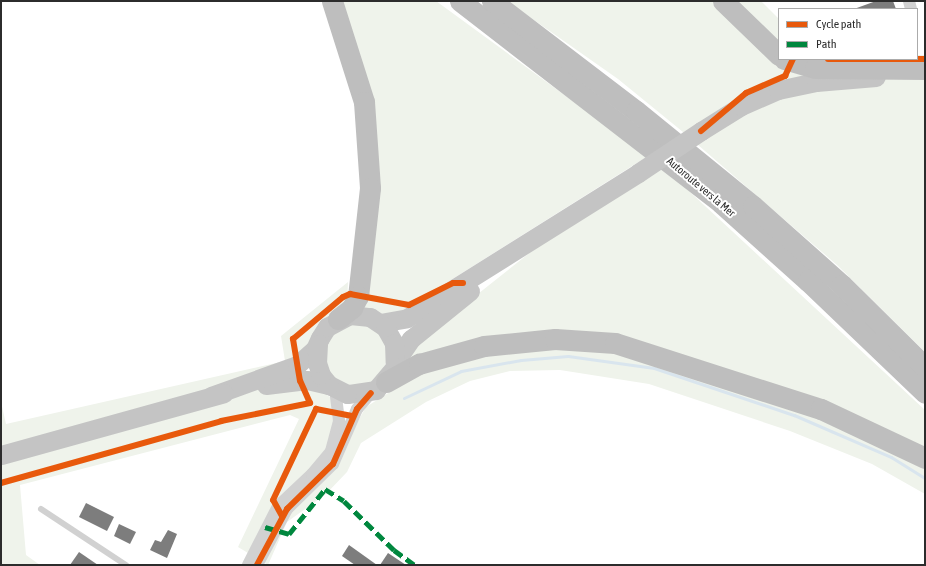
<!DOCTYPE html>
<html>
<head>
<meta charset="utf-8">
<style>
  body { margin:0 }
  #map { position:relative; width:926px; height:566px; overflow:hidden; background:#fff; font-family:"Asap Condensed",sans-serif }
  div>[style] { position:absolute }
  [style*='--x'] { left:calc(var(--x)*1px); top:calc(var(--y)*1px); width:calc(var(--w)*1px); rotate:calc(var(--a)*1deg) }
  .green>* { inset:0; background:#eff3eb }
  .round { border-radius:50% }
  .stream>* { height:3px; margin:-1.5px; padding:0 1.5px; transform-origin:1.5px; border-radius:1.5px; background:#d9e5ee }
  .building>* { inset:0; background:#7d7d7d }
  .lane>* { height:6px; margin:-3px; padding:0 3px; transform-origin:3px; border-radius:3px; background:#d1d1d1 }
  .street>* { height:12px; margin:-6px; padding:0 6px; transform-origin:6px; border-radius:6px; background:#d1d1d1 }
  .primary>* { height:19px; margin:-9.5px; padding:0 9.5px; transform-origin:9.5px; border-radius:9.5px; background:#c4c4c4 }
  .highway>* { height:21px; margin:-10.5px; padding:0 10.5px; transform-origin:10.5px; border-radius:10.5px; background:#bebebe }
  .primary-bridge>* { height:19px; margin:-9.5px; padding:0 9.5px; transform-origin:9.5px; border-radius:9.5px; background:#c4c4c4 }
  .quiet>* { height:5px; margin-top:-2.5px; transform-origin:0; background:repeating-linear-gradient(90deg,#00873e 0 10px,transparent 0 15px) }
  .cycleway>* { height:6px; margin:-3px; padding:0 3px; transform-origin:3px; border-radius:3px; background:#e8590c }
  span { translate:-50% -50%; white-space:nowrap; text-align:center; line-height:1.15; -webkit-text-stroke:4px #fff; paint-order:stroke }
  .street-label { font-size:11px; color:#2c2c2c }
  .frame { position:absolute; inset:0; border:2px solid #2c2c2c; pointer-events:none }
  .legend { position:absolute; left:778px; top:8px; width:140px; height:52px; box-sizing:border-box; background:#fff; border:1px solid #ababab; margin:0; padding:5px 7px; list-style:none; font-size:12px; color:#2c2c2c }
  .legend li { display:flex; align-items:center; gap:8px; height:20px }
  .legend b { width:20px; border:1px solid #ababab }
</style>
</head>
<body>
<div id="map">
  <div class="green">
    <div style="clip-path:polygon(338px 1px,436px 1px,648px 156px,392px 317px,361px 308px,376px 219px,377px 135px,350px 24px)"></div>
    <div style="clip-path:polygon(507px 1px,761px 1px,779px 19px,779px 59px,917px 59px,917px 55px,925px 55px,925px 352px,837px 265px,683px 132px,618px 79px)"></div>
    <div style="clip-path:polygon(663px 167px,925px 410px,925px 494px,872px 464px,790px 431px,649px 384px,560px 370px,510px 371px,470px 381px,426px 402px,361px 443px,347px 472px,326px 494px,287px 522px,268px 565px,238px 547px,299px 419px,290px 415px,20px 485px,26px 555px,40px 565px,1px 565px,1px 402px,6px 424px,285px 361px,281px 336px,348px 282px,347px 305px,298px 360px,304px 385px,317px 387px,331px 398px,333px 421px,353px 430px,366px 407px,393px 390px,411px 350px,440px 324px,542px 243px)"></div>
    <div class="round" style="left:325px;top:324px;width:62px;height:62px"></div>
  </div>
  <div class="stream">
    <div style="--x:404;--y:398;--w:63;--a:-25.3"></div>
    <div style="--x:461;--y:371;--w:61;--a:-10.4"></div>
    <div style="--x:521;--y:360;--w:47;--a:-4.9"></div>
    <div style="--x:568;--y:356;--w:87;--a:7.9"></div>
    <div style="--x:654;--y:368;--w:148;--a:18.6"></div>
    <div style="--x:794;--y:415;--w:106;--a:23.4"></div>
    <div style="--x:891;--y:457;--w:40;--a:32"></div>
  </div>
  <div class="building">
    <div style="clip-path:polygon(876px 1px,893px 1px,896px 9px,854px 9px)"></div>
    <div style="clip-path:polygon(86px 503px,114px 517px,107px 531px,79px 517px)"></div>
    <div style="clip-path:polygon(119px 524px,136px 532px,130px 544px,114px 536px)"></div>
    <div style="clip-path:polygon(168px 530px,177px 534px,167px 558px,150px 550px,155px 540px,161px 542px)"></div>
    <div style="clip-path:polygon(349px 545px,377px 565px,355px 565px,342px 556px)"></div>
    <div style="clip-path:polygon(79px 552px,98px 565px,70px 565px)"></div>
    <div style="clip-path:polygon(388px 553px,406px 565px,380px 565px)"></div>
  </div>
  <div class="lane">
    <div style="--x:41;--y:509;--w:102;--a:33.4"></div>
  </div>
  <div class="street">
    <div style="--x:909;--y:1;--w:8;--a:76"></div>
    <div style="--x:248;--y:565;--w:66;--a:-63"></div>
    <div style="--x:278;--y:506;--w:47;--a:-43.3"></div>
    <div style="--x:312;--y:474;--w:30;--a:-50"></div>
    <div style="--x:331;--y:451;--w:31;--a:-75"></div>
    <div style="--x:339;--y:421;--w:32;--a:-97"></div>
    <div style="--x:257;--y:565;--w:64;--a:-61.8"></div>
    <div style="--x:287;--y:509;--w:64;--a:-44.4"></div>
    <div style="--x:333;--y:464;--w:60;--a:-66.4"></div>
    <div style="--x:357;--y:409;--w:21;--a:-49"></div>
  </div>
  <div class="primary">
    <div style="--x:701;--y:131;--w:47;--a:-32"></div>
    <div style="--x:741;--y:106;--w:40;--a:-23.4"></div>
    <div style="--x:778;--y:90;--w:39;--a:-12"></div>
    <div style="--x:816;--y:82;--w:60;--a:-4.8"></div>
    <div style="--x:380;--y:323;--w:27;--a:-10"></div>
    <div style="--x:407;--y:318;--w:273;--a:-32.1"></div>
    <div style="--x:396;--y:361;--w:27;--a:-56"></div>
    <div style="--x:411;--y:339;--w:76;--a:-39.1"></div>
    <div style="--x:266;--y:385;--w:41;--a:-7"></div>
    <div style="--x:307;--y:380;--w:23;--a:13"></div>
    <div style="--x:211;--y:396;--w:91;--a:-19.8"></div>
    <div style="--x:297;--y:365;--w:24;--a:-42"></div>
    <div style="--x:315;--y:349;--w:12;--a:-66"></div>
    <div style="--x:320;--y:338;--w:13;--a:-58"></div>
    <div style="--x:327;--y:327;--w:26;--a:-28"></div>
    <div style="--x:350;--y:315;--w:20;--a:6"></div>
    <div style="--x:370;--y:317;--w:18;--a:34"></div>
    <div style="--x:385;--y:327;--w:18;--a:61"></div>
    <div style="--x:394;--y:343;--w:24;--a:88"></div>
    <div style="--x:395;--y:367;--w:30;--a:130"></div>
    <div style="--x:376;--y:390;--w:29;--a:172"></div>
    <div style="--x:347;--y:394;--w:20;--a:-153"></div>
    <div style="--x:329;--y:385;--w:13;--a:-129"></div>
    <div style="--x:321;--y:375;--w:13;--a:-108"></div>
    <div style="--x:317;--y:363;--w:19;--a:-87"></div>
    <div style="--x:1;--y:455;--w:231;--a:-15.5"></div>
  </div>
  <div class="highway">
    <div style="--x:332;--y:1;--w:106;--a:72.4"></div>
    <div style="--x:364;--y:102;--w:86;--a:86"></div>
    <div style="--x:370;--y:188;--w:109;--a:96.3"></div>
    <div style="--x:358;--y:296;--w:13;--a:117"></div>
    <div style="--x:352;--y:308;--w:18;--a:142"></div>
    <div style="--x:460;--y:1;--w:330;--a:37.7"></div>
    <div style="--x:721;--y:203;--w:117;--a:41.9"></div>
    <div style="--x:808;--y:281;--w:162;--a:43.7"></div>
    <div style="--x:492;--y:1;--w:181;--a:37.4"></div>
    <div style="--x:636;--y:111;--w:151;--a:39.1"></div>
    <div style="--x:753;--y:206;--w:119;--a:41.6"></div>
    <div style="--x:842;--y:285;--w:117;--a:44.7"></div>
    <div style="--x:723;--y:1;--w:78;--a:44"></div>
    <div style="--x:784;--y:59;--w:32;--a:16"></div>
    <div style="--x:815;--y:68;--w:110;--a:0.5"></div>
    <div style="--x:386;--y:382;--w:38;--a:-29"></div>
    <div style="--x:419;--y:364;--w:67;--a:-15.5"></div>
    <div style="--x:484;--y:346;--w:71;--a:-5.6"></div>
    <div style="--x:555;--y:339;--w:60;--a:3.8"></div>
    <div style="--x:615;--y:343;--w:216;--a:17.8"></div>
    <div style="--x:821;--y:409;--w:115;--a:25.2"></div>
  </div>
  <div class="primary-bridge">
    <div style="--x:638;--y:173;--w:76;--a:-33.7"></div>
  </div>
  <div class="quiet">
    <div style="--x:265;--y:527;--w:25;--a:16"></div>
    <div style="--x:289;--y:534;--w:58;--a:-51.3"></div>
    <div style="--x:325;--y:489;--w:22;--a:32"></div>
    <div style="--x:344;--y:501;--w:70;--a:44.4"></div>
    <div style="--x:394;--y:550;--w:26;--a:36"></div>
  </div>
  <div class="cycleway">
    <div style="--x:828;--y:59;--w:97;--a:0"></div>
    <div style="--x:701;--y:131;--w:59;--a:-40.2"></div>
    <div style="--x:746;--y:93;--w:43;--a:-23.6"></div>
    <div style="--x:785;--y:76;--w:19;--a:-65"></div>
    <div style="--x:1;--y:483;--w:229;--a:-15.7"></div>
    <div style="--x:221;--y:421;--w:91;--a:-11.4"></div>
    <div style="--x:310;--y:403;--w:24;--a:-114"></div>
    <div style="--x:300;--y:381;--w:43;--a:-99.5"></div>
    <div style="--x:293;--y:339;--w:65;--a:-40"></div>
    <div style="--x:343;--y:297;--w:8;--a:-23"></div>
    <div style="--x:350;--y:294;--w:60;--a:10.6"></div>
    <div style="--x:409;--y:305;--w:49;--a:-26.6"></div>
    <div style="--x:453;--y:283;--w:10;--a:0"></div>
    <div style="--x:282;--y:516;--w:18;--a:-119"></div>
    <div style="--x:273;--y:500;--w:101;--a:-64.7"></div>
    <div style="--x:316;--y:409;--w:38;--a:11"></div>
    <div style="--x:257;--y:565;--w:64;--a:-61.8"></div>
    <div style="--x:287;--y:509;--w:64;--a:-44.4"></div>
    <div style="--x:333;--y:464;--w:60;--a:-66.4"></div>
    <div style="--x:357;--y:409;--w:21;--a:-49"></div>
  </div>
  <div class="street-label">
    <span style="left:701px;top:187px;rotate:40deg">Autoroute vers la Mer</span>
  </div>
  <div class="frame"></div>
  <ul class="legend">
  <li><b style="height:5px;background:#e8590c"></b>Cycle path</li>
  <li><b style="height:5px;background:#00873e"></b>Path</li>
  </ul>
</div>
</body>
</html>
